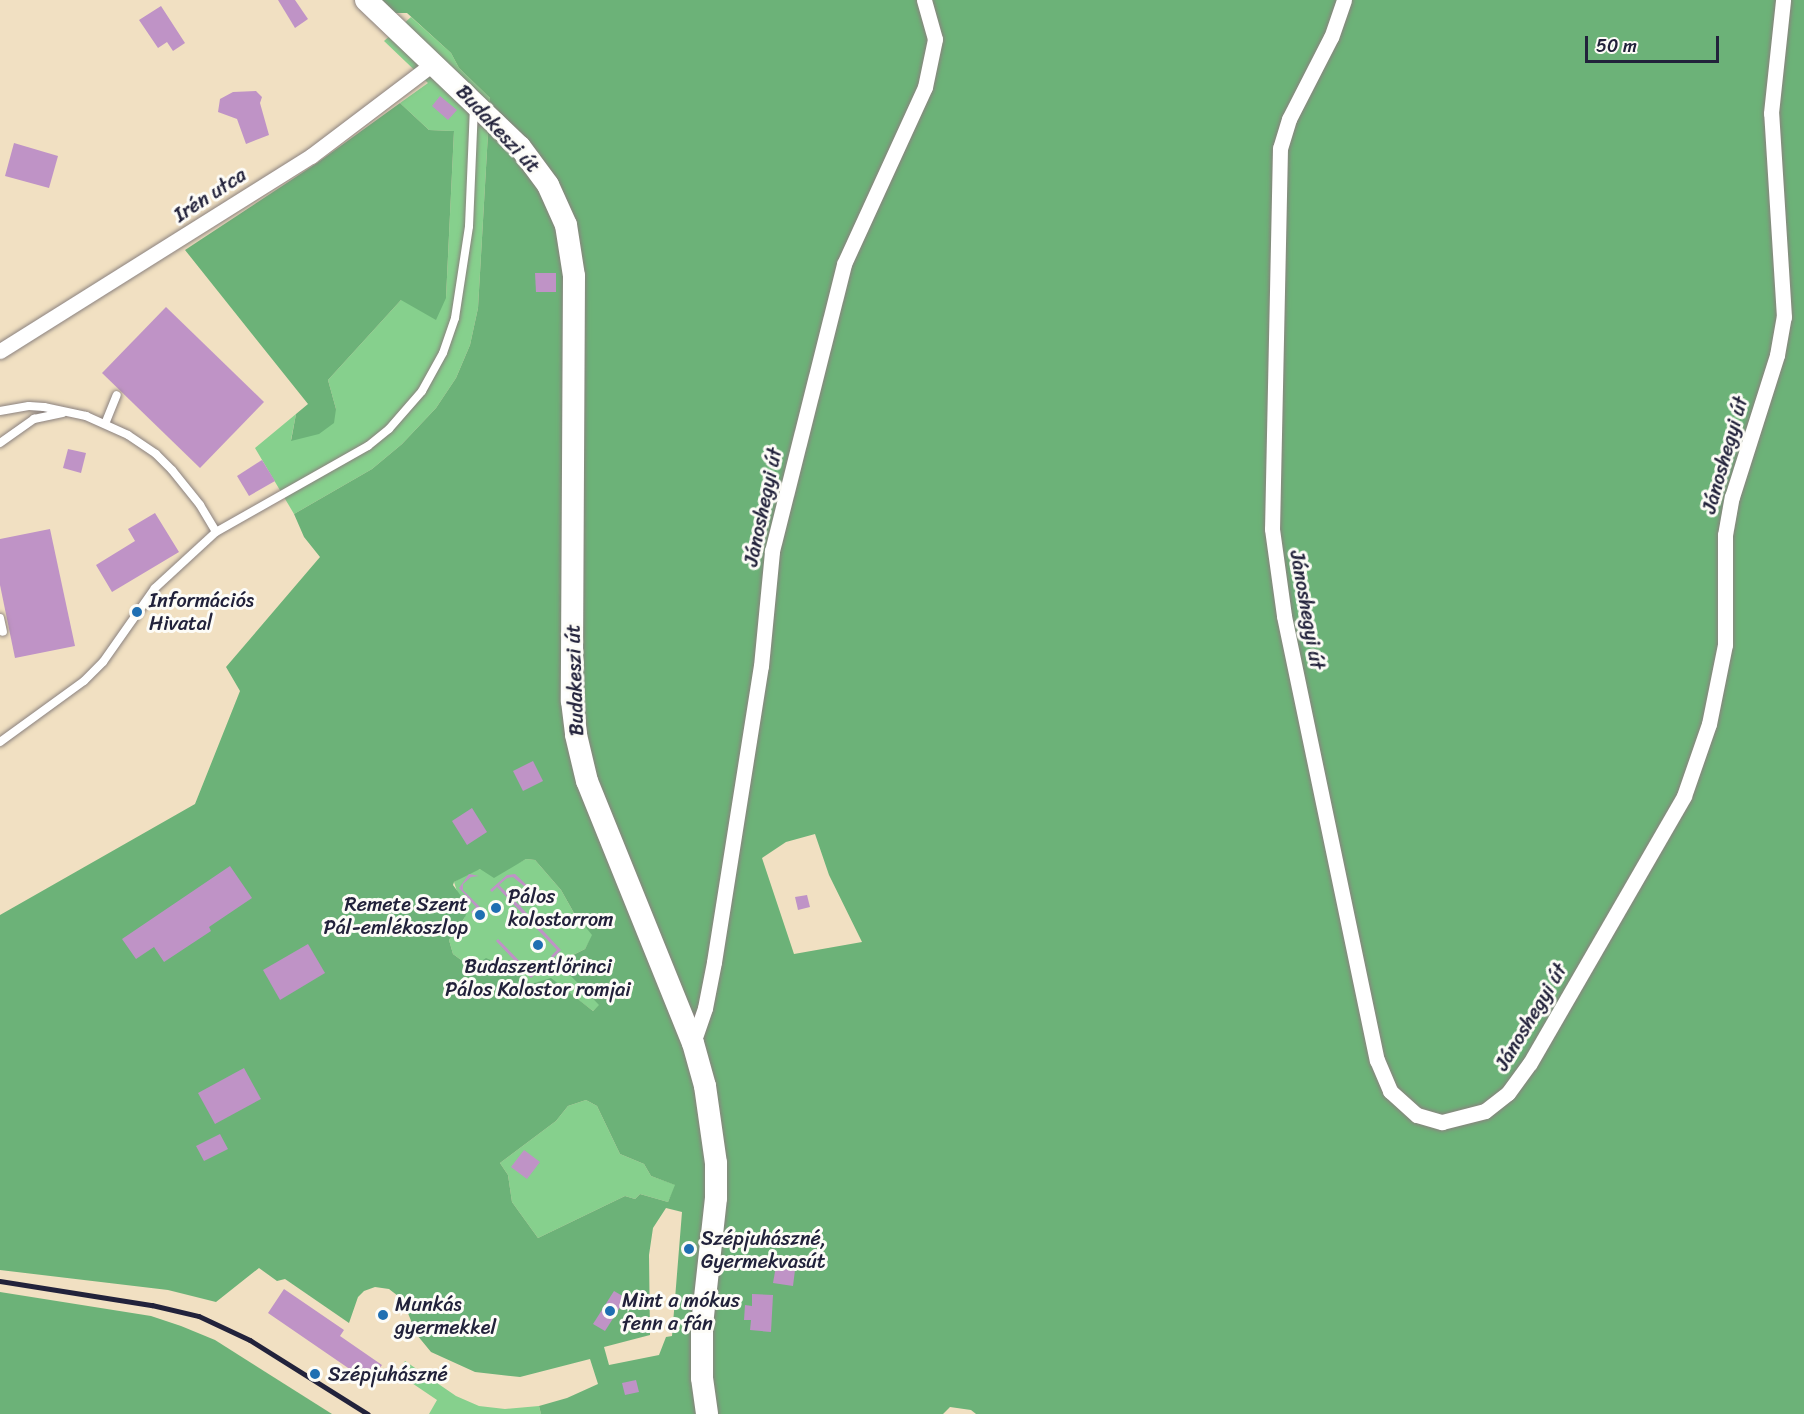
<!DOCTYPE html>
<html>
<head>
<meta charset="utf-8">
<style>
  body { margin:0 }
  #map { position:relative; width:1804px; height:1414px; overflow:hidden; background:#f1e0c2; font-family:Sriracha,sans-serif }
  div>[style] { position:absolute }
  [style*='--x'] { left:calc(var(--x)*1px); top:calc(var(--y)*1px); width:calc(var(--w)*1px); rotate:calc(var(--a)*1deg) }
  .green>* { inset:0; background:#86d08d }
  .forest>* { inset:0; background:#6cb278 }
  .building>* { inset:0; background:#bf93c6 }
  .roads { filter:drop-shadow(0 0 2px #8a817e) drop-shadow(0 0 2px #8a817e) }
  .lane>* { height:8px; margin:-4px; padding:0 4px; transform-origin:4px; border-radius:4px; background:#fff }
  .street>* { height:15px; margin:-7.5px; padding:0 7.5px; transform-origin:7.5px; border-radius:7.5px; background:#fff }
  .secondary>* { height:22px; margin:-11px; padding:0 11px; transform-origin:11px; border-radius:11px; background:#fff }
  .rail>* { height:4.5px; margin:-2.25px; padding:0 2.25px; transform-origin:2.25px; border-radius:2.25px; background:#22223b }
  .dots>* { width:16px; height:16px; translate:-50% -50%; box-sizing:border-box; border:3px solid #fdfcf7; border-radius:50% }
  span { translate:-50% -50%; white-space:nowrap; text-align:center; line-height:1.15; -webkit-text-stroke:6px #fdfcf7; paint-order:stroke }
  .street-label { font-size:20px; color:#22223b }
  .poi-label { font-size:20px; color:#22223b }
  .left { translate:0 -50%; text-align:left }
  .right { translate:-100% -50%; text-align:right }
  .scale { position:absolute; left:1585px; top:36px; width:134px; height:27px; box-sizing:border-box; border:3px solid #22223b; border-top:0; padding-left:8px; font-size:18px; line-height:21px; white-space:nowrap; color:#22223b; -webkit-text-stroke:4px #fdfcf7; paint-order:stroke }
</style>
</head>
<body>
<div id="map">
  <div class="green">
    <div style="clip-path:polygon(411px 17px,451px 53px,459px 68px,490px 98px,478px 308px,470px 345px,456px 378px,436px 408px,402px 444px,372px 469px,294px 514px,255px 448px,296px 414px,291px 440px,336px 409px,328px 380px,401px 300px,446px 298px,454px 131px,429px 130px,400px 103px,428px 83px,384px 41px)"></div>
    <div style="clip-path:polygon(526px 859px,535px 860px,561px 890px,574px 913px,593px 935px,585px 949px,571px 956px,587px 992px,600px 1005px,593px 1011px,551px 979px,531px 984px,503px 965px,472px 968px,453px 954px,449px 940px,465px 917px,454px 882px,473px 870px,514px 865px)"></div>
    <div style="clip-path:polygon(586px 1100px,597px 1106px,620px 1154px,644px 1164px,651px 1176px,676px 1185px,668px 1202px,640px 1194px,635px 1199px,625px 1196px,538px 1238px,512px 1202px,508px 1175px,500px 1163px,556px 1121px,568px 1106px)"></div>
    <div style="clip-path:polygon(405px 1361px,456px 1396px,479px 1406px,505px 1409px,539px 1406px,541px 1414px,429px 1414px,437px 1400px,397px 1373px)"></div>
  </div>
  <div class="forest">
    <div style="clip-path:polygon(evenodd,380px 0,1804px 0,1804px 1414px,976px 1414px,971px 1410px,950px 1407px,943px 1414px,541px 1414px,539px 1406px,567px 1398px,598px 1384px,590px 1359px,520px 1377px,475px 1372px,431px 1352px,417px 1335px,402px 1299px,389px 1289px,375px 1287px,364px 1291px,358px 1297px,349px 1323px,285px 1279px,277px 1281px,259px 1268px,216px 1302px,168px 1290px,0 1270px,0 915px,195px 804px,240px 691px,226px 667px,320px 557px,304px 537px,294px 514px,372px 469px,402px 444px,436px 408px,456px 378px,470px 345px,478px 308px,490px 98px,459px 68px,451px 53px,407px 13px,393px 13px,380px 0,815px 834px,829px 875px,862px 942px,794px 954px,762px 858px,786px 842px,815px 834px,380px 0,526px 859px,535px 860px,561px 890px,574px 913px,592px 935px,585px 949px,571px 956px,566px 965px,569px 974px,599px 1005px,593px 1011px,551px 978px,531px 984px,519px 973px,486px 958px,472px 968px,453px 954px,449px 940px,465px 917px,469px 907px,453px 885px,454px 882px,480px 869px,494px 878px,526px 859px,380px 0,586px 1100px,597px 1106px,620px 1154px,644px 1164px,651px 1176px,675px 1185px,668px 1202px,640px 1194px,635px 1199px,625px 1196px,538px 1238px,512px 1202px,508px 1175px,500px 1163px,556px 1121px,568px 1106px,586px 1100px,380px 0,666px 1208px,682px 1212px,672px 1336px,666px 1337px,659px 1355px,609px 1365px,604px 1347px,650px 1335px,649px 1255px,653px 1228px,666px 1208px)"></div>
    <div style="clip-path:polygon(400px 103px,429px 130px,454px 131px,446px 298px,436px 320px,401px 300px,328px 380px,336px 409px,334px 423px,319px 434px,291px 441px,296px 414px,308px 404px,185px 250px,317px 163px)"></div>
    <div style="clip-path:polygon(0 1292px,151px 1316px,181px 1326px,215px 1340px,332px 1414px,0 1414px)"></div>
  </div>
  <div class="building">
    <div style="clip-path:polygon(278px 0,295px 0,308px 19px,295px 28px)"></div>
    <div style="clip-path:polygon(161px 6px,185px 43px,173px 51px,167px 42px,158px 48px,139px 20px)"></div>
    <div style="clip-path:polygon(256px 91px,262px 97px,260px 103px,269px 135px,246px 144px,237px 119px,218px 112px,220px 99px,233px 92px)"></div>
    <div style="clip-path:polygon(440px 96px,457px 110px,448px 120px,432px 106px)"></div>
    <div style="clip-path:polygon(14px 143px,58px 156px,49px 188px,5px 176px)"></div>
    <div style="clip-path:polygon(535px 273px,556px 273px,556px 292px,536px 292px)"></div>
    <div style="clip-path:polygon(166px 307px,264px 402px,200px 468px,102px 373px)"></div>
    <div style="clip-path:polygon(68px 449px,86px 453px,81px 473px,63px 468px)"></div>
    <div style="clip-path:polygon(262px 460px,275px 481px,249px 496px,237px 476px)"></div>
    <div style="clip-path:polygon(155px 513px,179px 552px,112px 592px,96px 565px,135px 541px,128px 529px)"></div>
    <div style="clip-path:polygon(50px 529px,75px 646px,15px 658px,0 585px,0 539px)"></div>
    <div style="clip-path:polygon(533px 761px,543px 781px,523px 791px,513px 771px)"></div>
    <div style="clip-path:polygon(472px 808px,487px 832px,467px 845px,452px 821px)"></div>
    <div style="clip-path:polygon(230px 866px,252px 898px,209px 927px,211px 931px,164px 962px,154px 947px,136px 959px,122px 939px)"></div>
    <div style="clip-path:polygon(469px 874px,479px 876px,471px 877px,463px 884px,463px 890px,480px 907px,473px 914px,471px 912px,476px 907px,459px 888px)"></div>
    <div style="clip-path:polygon(evenodd,515px 874px,534px 892px,520px 906px,561px 950px,553px 958px,551px 956px,557px 950px,497px 887px,492px 892px,490px 890px,507px 875px,515px 874px,513px 877px,531px 892px,519px 905px,499px 885px,507px 878px,513px 877px)"></div>
    <div style="clip-path:polygon(807px 895px,810px 907px,798px 910px,795px 897px)"></div>
    <div style="clip-path:polygon(498px 939px,532px 974px,539px 967px,541px 969px,531px 978px,496px 941px)"></div>
    <div style="clip-path:polygon(308px 944px,325px 973px,280px 1000px,263px 970px)"></div>
    <div style="clip-path:polygon(244px 1068px,261px 1099px,215px 1124px,198px 1093px)"></div>
    <div style="clip-path:polygon(220px 1134px,228px 1149px,204px 1161px,196px 1146px)"></div>
    <div style="clip-path:polygon(524px 1150px,540px 1162px,527px 1179px,511px 1167px)"></div>
    <div style="clip-path:polygon(776px 1266px,795px 1270px,793px 1286px,773px 1283px)"></div>
    <div style="clip-path:polygon(284px 1289px,344px 1330px,340px 1336px,382px 1365px,370px 1383px,268px 1313px)"></div>
    <div style="clip-path:polygon(614px 1291px,626px 1298px,605px 1331px,593px 1324px)"></div>
    <div style="clip-path:polygon(752px 1294px,773px 1295px,771px 1332px,750px 1330px,751px 1320px,744px 1320px,745px 1305px,752px 1306px)"></div>
    <div style="clip-path:polygon(636px 1380px,639px 1392px,625px 1395px,622px 1383px)"></div>
  </div>
  <div class="roads">
    <div class="lane">
      <div style="--x:0;--y:411;--w:29;--a:-10"></div>
      <div style="--x:29;--y:406;--w:15;--a:4"></div>
      <div style="--x:44;--y:407;--w:43;--a:12.1"></div>
      <div style="--x:86;--y:416;--w:46;--a:24.3"></div>
      <div style="--x:128;--y:435;--w:34;--a:34"></div>
      <div style="--x:156;--y:454;--w:23;--a:45"></div>
      <div style="--x:172;--y:470;--w:45;--a:51.3"></div>
      <div style="--x:200;--y:505;--w:31;--a:59"></div>
      <div style="--x:105;--y:424;--w:31;--a:-68"></div>
      <div style="--x:0;--y:443;--w:42;--a:-35.2"></div>
      <div style="--x:34;--y:419;--w:29;--a:-12"></div>
      <div style="--x:0;--y:618;--w:14;--a:78"></div>
      <div style="--x:0;--y:742;--w:104;--a:-36"></div>
      <div style="--x:84;--y:681;--w:27;--a:-45"></div>
      <div style="--x:103;--y:662;--w:90;--a:-54.9"></div>
      <div style="--x:155;--y:588;--w:83;--a:-42.6"></div>
      <div style="--x:216;--y:532;--w:175;--a:-29.5"></div>
      <div style="--x:368;--y:446;--w:27;--a:-39"></div>
      <div style="--x:389;--y:429;--w:50;--a:-49"></div>
      <div style="--x:422;--y:391;--w:43;--a:-61.1"></div>
      <div style="--x:443;--y:353;--w:37;--a:-71"></div>
      <div style="--x:455;--y:318;--w:93;--a:-81.3"></div>
      <div style="--x:469;--y:226;--w:119;--a:-87.6"></div>
    </div>
    <div class="street">
      <div style="--x:1344;--y:0;--w:39;--a:109"></div>
      <div style="--x:1331;--y:37;--w:92;--a:117.1"></div>
      <div style="--x:1289;--y:119;--w:30;--a:107"></div>
      <div style="--x:1280;--y:148;--w:381;--a:91.2"></div>
      <div style="--x:1272;--y:529;--w:88;--a:82.1"></div>
      <div style="--x:1284;--y:616;--w:454;--a:78.2"></div>
      <div style="--x:1377;--y:1060;--w:34;--a:67"></div>
      <div style="--x:1390;--y:1091;--w:36;--a:42"></div>
      <div style="--x:1417;--y:1115;--w:26;--a:16"></div>
      <div style="--x:1442;--y:1122;--w:44;--a:-14.3"></div>
      <div style="--x:1485;--y:1111;--w:29;--a:-38"></div>
      <div style="--x:1508;--y:1093;--w:37;--a:-54"></div>
      <div style="--x:1530;--y:1063;--w:308;--a:-60"></div>
      <div style="--x:1684;--y:796;--w:76;--a:-70.9"></div>
      <div style="--x:1709;--y:724;--w:81;--a:-78.6"></div>
      <div style="--x:1725;--y:645;--w:110;--a:-90"></div>
      <div style="--x:1725;--y:535;--w:39;--a:-80"></div>
      <div style="--x:1732;--y:497;--w:149;--a:-72.4"></div>
      <div style="--x:1777;--y:355;--w:39;--a:-80"></div>
      <div style="--x:1784;--y:317;--w:204;--a:-93.6"></div>
      <div style="--x:1771;--y:113;--w:114;--a:-83.9"></div>
      <div style="--x:0;--y:351;--w:367;--a:-32.1"></div>
      <div style="--x:311;--y:156;--w:154;--a:-37.1"></div>
      <div style="--x:693;--y:1043;--w:37;--a:-71"></div>
      <div style="--x:705;--y:1008;--w:47;--a:-78.9"></div>
      <div style="--x:714;--y:962;--w:300;--a:-81"></div>
      <div style="--x:761;--y:666;--w:116;--a:-84.5"></div>
      <div style="--x:772;--y:551;--w:296;--a:-75.9"></div>
      <div style="--x:844;--y:264;--w:195;--a:-65.4"></div>
      <div style="--x:925;--y:87;--w:49;--a:-78.2"></div>
      <div style="--x:935;--y:39;--w:41;--a:-105.8"></div>
    </div>
    <div class="secondary">
      <div style="--x:366;--y:0;--w:213;--a:43.7"></div>
      <div style="--x:520;--y:147;--w:47;--a:53.6"></div>
      <div style="--x:548;--y:185;--w:44;--a:65.8"></div>
      <div style="--x:566;--y:225;--w:52;--a:81.1"></div>
      <div style="--x:574;--y:276;--w:425;--a:90.3"></div>
      <div style="--x:572;--y:701;--w:34;--a:83"></div>
      <div style="--x:576;--y:735;--w:47;--a:76.6"></div>
      <div style="--x:587;--y:781;--w:283;--a:68"></div>
      <div style="--x:693;--y:1043;--w:45;--a:74.4"></div>
      <div style="--x:705;--y:1086;--w:78;--a:81.9"></div>
      <div style="--x:716;--y:1163;--w:35;--a:90"></div>
      <div style="--x:716;--y:1198;--w:128;--a:96.3"></div>
      <div style="--x:702;--y:1325;--w:53;--a:90"></div>
      <div style="--x:702;--y:1378;--w:36;--a:82"></div>
    </div>
  </div>
  <div class="rail">
    <div style="--x:0;--y:1281;--w:154;--a:9"></div>
    <div style="--x:152;--y:1305;--w:48;--a:13.2"></div>
    <div style="--x:199;--y:1316;--w:56;--a:25.2"></div>
    <div style="--x:250;--y:1340;--w:139;--a:32.1"></div>
  </div>
  <div class="dots">
    <div style="left:137px;top:612px;background:#1f6fb2"></div>
    <div style="left:496px;top:908px;background:#1f6fb2"></div>
    <div style="left:480px;top:915px;background:#1f6fb2"></div>
    <div style="left:538px;top:945px;background:#1f6fb2"></div>
    <div style="left:689px;top:1249px;background:#1f6fb2"></div>
    <div style="left:610px;top:1311px;background:#1f6fb2"></div>
    <div style="left:383px;top:1315px;background:#1f6fb2"></div>
    <div style="left:315px;top:1374px;background:#1f6fb2"></div>
  </div>
  <div class="street-label">
    <span style="left:498px;top:129px;rotate:47deg">Budakeszi út</span>
    <span style="left:210px;top:195px;rotate:-33deg">Irén utca</span>
    <span style="left:1725px;top:455px;rotate:-74deg">Jánoshegyi út</span>
    <span style="left:763px;top:507px;rotate:-78deg">Jánoshegyi út</span>
    <span style="left:1307px;top:610px;rotate:80deg">Jánoshegyi út</span>
    <span style="left:575px;top:680px;rotate:-92deg">Budakeszi út</span>
    <span style="left:1531px;top:1017px;rotate:-59deg">Jánoshegyi út</span>
  </div>
  <div class="poi-label">
    <span class="left" style="left:149px;top:612px">Információs<br>Hivatal</span>
    <span class="left" style="left:508px;top:908px">Pálos<br>kolostorrom</span>
    <span class="right" style="left:468px;top:916px">Remete Szent<br>Pál-emlékoszlop</span>
    <span style="left:538px;top:978px">Budaszentlőrinci<br>Pálos Kolostor romjai</span>
    <span class="left" style="left:701px;top:1250px">Szépjuhászné,<br>Gyermekvasút</span>
    <span class="left" style="left:622px;top:1312px">Mint a mókus<br>fenn a fán</span>
    <span class="left" style="left:395px;top:1316px">Munkás<br>gyermekkel</span>
    <span class="left" style="left:328px;top:1374px">Szépjuhászné</span>
  </div>
  <div class="scale">50 m</div>
</div>
</body>
</html>
